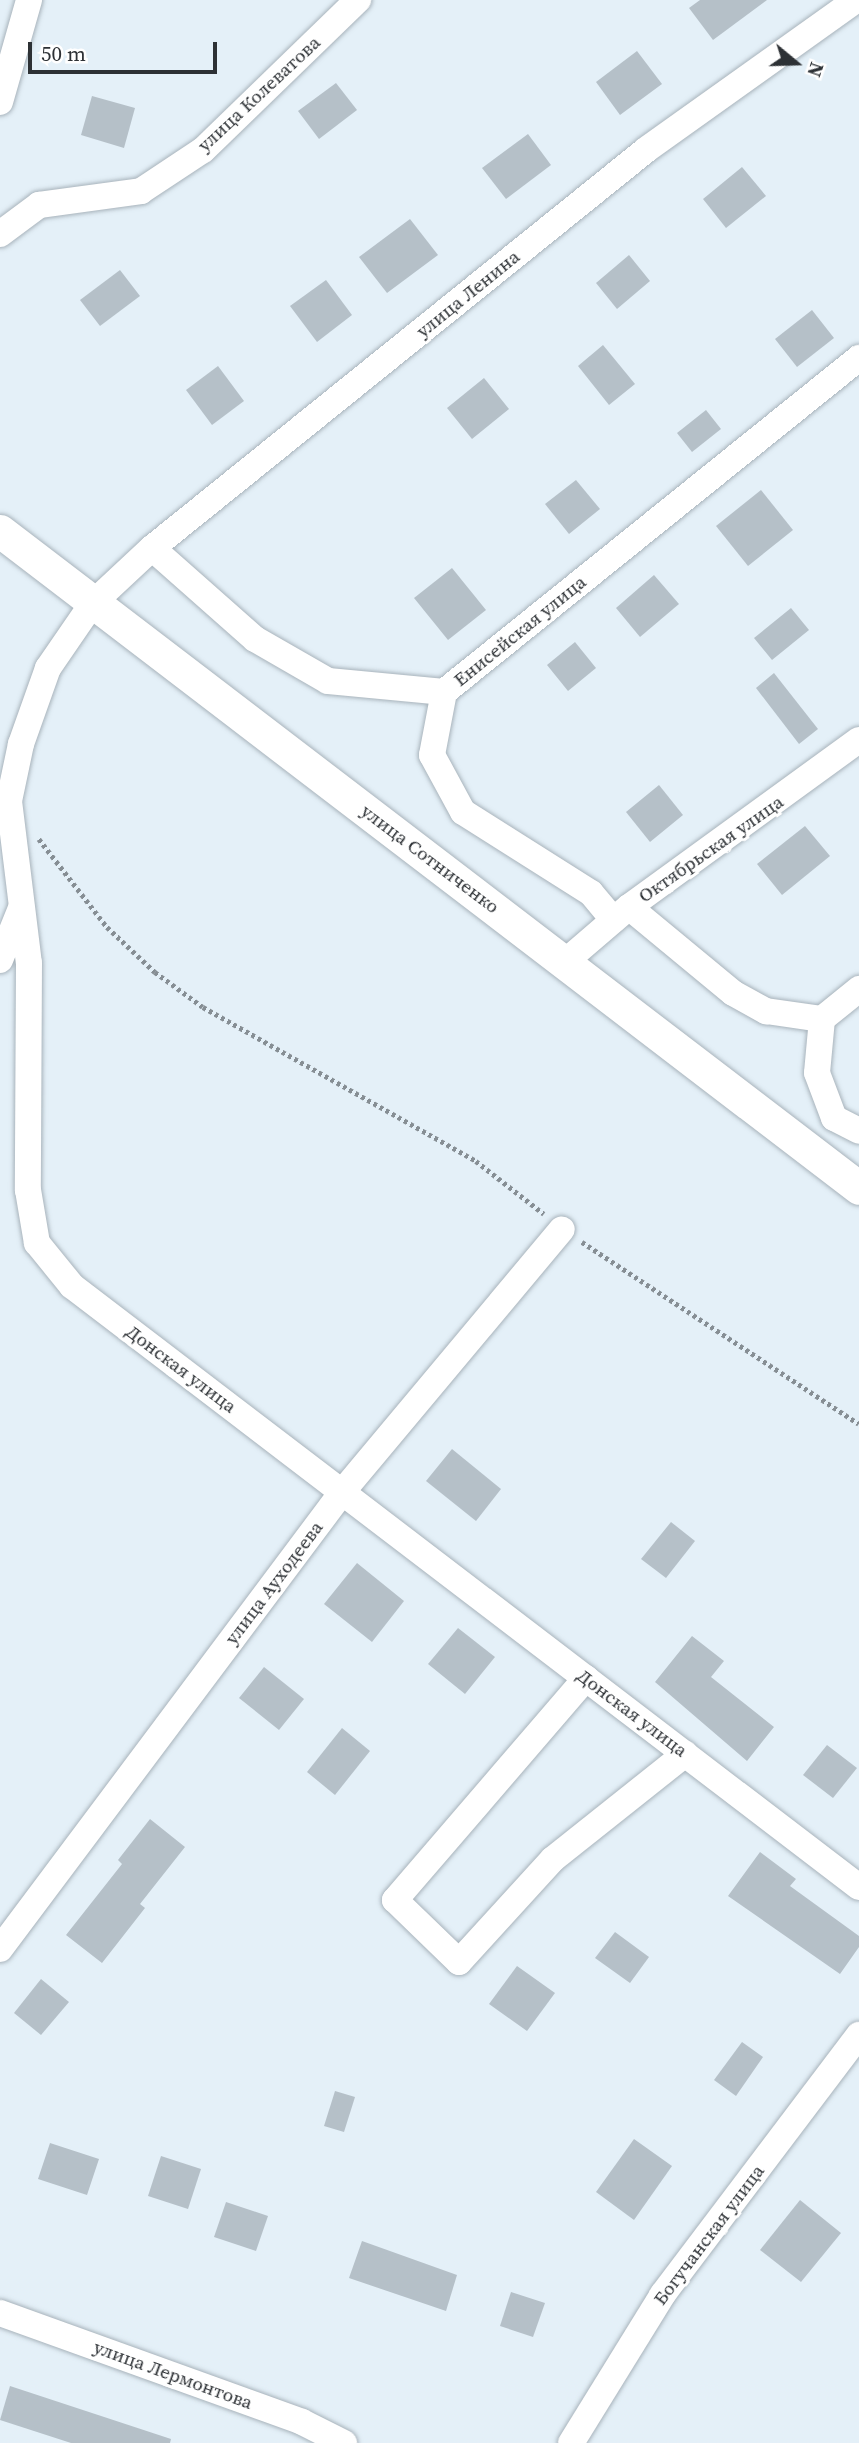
<!DOCTYPE html>
<html>
<head>
<meta charset="utf-8">
<style>
  body { margin:0 }
  #map { position:relative; width:859px; height:2443px; overflow:hidden; background:#e4f0f8; font-family:"Source Serif 4",serif }
  div>[style] { position:absolute }
  [style*='--x'] { left:calc(var(--x)*1px); top:calc(var(--y)*1px); width:calc(var(--w)*1px); rotate:calc(var(--a)*1deg) }
  .building>* { inset:0; background:#b5c0c8 }
  .path>* { height:4.5px; margin-top:-2.25px; transform-origin:0; background:repeating-linear-gradient(90deg,#868e94 0 3.5px,transparent 0 7px) }
  .roads { filter:drop-shadow(0 0 2px #a8b3bb) drop-shadow(0 0 2px #a8b3bb) }
  .minor>* { height:26px; margin:-13px; padding:0 13px; transform-origin:13px; border-radius:13px; background:#fff }
  .major>* { height:33px; margin:-16.5px; padding:0 16.5px; transform-origin:16.5px; border-radius:16.5px; background:#fff }
  span { translate:-50% -50%; white-space:nowrap; text-align:center; line-height:1.15; -webkit-text-stroke:6px #fff; paint-order:stroke }
  .street-label { font-size:19px; color:#2d3135 }
  .north { position:absolute; left:761px; top:28px; width:70px; height:70px; -webkit-text-stroke:5px #fff; paint-order:stroke; rotate:109deg; font-size:19px; font-weight:700; line-height:28px; text-align:center; color:#2d3135 }
  .north::after { content:''; display:block; margin:auto; width:24px; height:32px; background:#2d3135; clip-path:polygon(50% 0,100% 100%,50% 72%,0 100%) }
  .scale { position:absolute; left:28px; top:42px; width:189px; height:32px; box-sizing:border-box; border:4px solid #2d3135; border-top:0; padding-left:9px; font-size:21px; line-height:24px; white-space:nowrap; color:#2d3135; -webkit-text-stroke:5px #fff; paint-order:stroke }
</style>
</head>
<body>
<div id="map">
  <div class="building">
    <div style="clip-path:polygon(700px 0,767px 0,713px 40px,689px 8px)"></div>
    <div style="clip-path:polygon(637px 51px,662px 84px,620px 115px,596px 82px)"></div>
    <div style="clip-path:polygon(336px 83px,357px 110px,319px 139px,298px 111px)"></div>
    <div style="clip-path:polygon(92px 96px,135px 108px,124px 148px,81px 135px)"></div>
    <div style="clip-path:polygon(528px 134px,551px 165px,506px 199px,482px 168px)"></div>
    <div style="clip-path:polygon(742px 167px,766px 196px,726px 228px,703px 199px)"></div>
    <div style="clip-path:polygon(410px 219px,438px 255px,387px 293px,359px 257px)"></div>
    <div style="clip-path:polygon(629px 255px,650px 281px,617px 309px,596px 283px)"></div>
    <div style="clip-path:polygon(120px 270px,140px 296px,100px 326px,80px 300px)"></div>
    <div style="clip-path:polygon(326px 280px,352px 315px,317px 342px,290px 306px)"></div>
    <div style="clip-path:polygon(812px 310px,834px 338px,797px 367px,775px 339px)"></div>
    <div style="clip-path:polygon(603px 345px,635px 384px,609px 405px,578px 366px)"></div>
    <div style="clip-path:polygon(218px 366px,244px 401px,212px 425px,186px 390px)"></div>
    <div style="clip-path:polygon(484px 378px,509px 409px,472px 439px,447px 408px)"></div>
    <div style="clip-path:polygon(706px 410px,721px 429px,692px 452px,677px 433px)"></div>
    <div style="clip-path:polygon(576px 480px,600px 509px,569px 534px,545px 504px)"></div>
    <div style="clip-path:polygon(761px 490px,793px 530px,748px 566px,716px 526px)"></div>
    <div style="clip-path:polygon(452px 568px,486px 610px,448px 640px,414px 598px)"></div>
    <div style="clip-path:polygon(654px 575px,679px 604px,640px 637px,616px 608px)"></div>
    <div style="clip-path:polygon(791px 608px,809px 630px,772px 660px,754px 638px)"></div>
    <div style="clip-path:polygon(575px 642px,596px 668px,568px 691px,547px 665px)"></div>
    <div style="clip-path:polygon(774px 673px,818px 729px,799px 744px,756px 688px)"></div>
    <div style="clip-path:polygon(659px 785px,683px 815px,650px 842px,626px 812px)"></div>
    <div style="clip-path:polygon(805px 826px,830px 856px,782px 895px,757px 864px)"></div>
    <div style="clip-path:polygon(452px 1449px,501px 1489px,476px 1521px,426px 1481px)"></div>
    <div style="clip-path:polygon(671px 1522px,695px 1541px,666px 1578px,641px 1559px)"></div>
    <div style="clip-path:polygon(357px 1563px,404px 1601px,372px 1642px,324px 1604px)"></div>
    <div style="clip-path:polygon(458px 1628px,495px 1657px,465px 1694px,428px 1664px)"></div>
    <div style="clip-path:polygon(692px 1636px,724px 1661px,711px 1677px,774px 1727px,747px 1761px,655px 1682px)"></div>
    <div style="clip-path:polygon(264px 1667px,304px 1699px,279px 1730px,239px 1698px)"></div>
    <div style="clip-path:polygon(342px 1728px,370px 1751px,335px 1795px,307px 1772px)"></div>
    <div style="clip-path:polygon(827px 1745px,857px 1768px,833px 1798px,803px 1775px)"></div>
    <div style="clip-path:polygon(150px 1819px,185px 1847px,140px 1904px,145px 1908px,102px 1963px,66px 1935px,122px 1864px,118px 1860px)"></div>
    <div style="clip-path:polygon(760px 1852px,796px 1879px,790px 1886px,859px 1936px,859px 1947px,840px 1974px,728px 1896px)"></div>
    <div style="clip-path:polygon(615px 1932px,649px 1957px,630px 1983px,595px 1958px)"></div>
    <div style="clip-path:polygon(517px 1966px,555px 1993px,527px 2031px,489px 2004px)"></div>
    <div style="clip-path:polygon(41px 1979px,69px 2002px,41px 2035px,14px 2013px)"></div>
    <div style="clip-path:polygon(742px 2042px,763px 2057px,736px 2096px,714px 2080px)"></div>
    <div style="clip-path:polygon(335px 2091px,355px 2097px,344px 2132px,324px 2126px)"></div>
    <div style="clip-path:polygon(634px 2139px,672px 2166px,634px 2220px,596px 2192px)"></div>
    <div style="clip-path:polygon(50px 2143px,99px 2159px,87px 2195px,38px 2179px)"></div>
    <div style="clip-path:polygon(161px 2156px,201px 2169px,188px 2209px,148px 2196px)"></div>
    <div style="clip-path:polygon(800px 2200px,841px 2233px,801px 2282px,760px 2250px)"></div>
    <div style="clip-path:polygon(226px 2202px,268px 2216px,256px 2251px,214px 2237px)"></div>
    <div style="clip-path:polygon(362px 2241px,457px 2275px,446px 2311px,349px 2278px)"></div>
    <div style="clip-path:polygon(511px 2292px,545px 2303px,533px 2337px,500px 2326px)"></div>
    <div style="clip-path:polygon(10px 2386px,171px 2439px,170px 2443px,71px 2443px,0 2420px)"></div>
  </div>
  <div class="path">
    <div style="--x:39;--y:839;--w:111;--a:52.3"></div>
    <div style="--x:107;--y:927;--w:66;--a:43.2"></div>
    <div style="--x:155;--y:972;--w:59;--a:36.1"></div>
    <div style="--x:203;--y:1007;--w:313;--a:29.4"></div>
    <div style="--x:476;--y:1161;--w:86;--a:37.9"></div>
    <div style="--x:582;--y:1242;--w:331;--a:33.3"></div>
  </div>
  <div class="roads">
    <div class="minor">
      <div style="--x:856;--y:0;--w:258;--a:144.5"></div>
      <div style="--x:646;--y:150;--w:634;--a:141.14"></div>
      <div style="--x:152;--y:548;--w:82;--a:137"></div>
      <div style="--x:92;--y:604;--w:78;--a:124.5"></div>
      <div style="--x:48;--y:668;--w:81;--a:109.6"></div>
      <div style="--x:21;--y:744;--w:58;--a:101.9"></div>
      <div style="--x:9;--y:801;--w:163;--a:83"></div>
      <div style="--x:29;--y:963;--w:227;--a:90.3"></div>
      <div style="--x:28;--y:1190;--w:54;--a:80.4"></div>
      <div style="--x:37;--y:1243;--w:55;--a:50.9"></div>
      <div style="--x:72;--y:1286;--w:990;--a:37.37"></div>
      <div style="--x:0;--y:102;--w:106;--a:-74.1"></div>
      <div style="--x:0;--y:234;--w:49;--a:-36.6"></div>
      <div style="--x:39;--y:205;--w:103;--a:-7.8"></div>
      <div style="--x:141;--y:191;--w:74;--a:-33.5"></div>
      <div style="--x:203;--y:150;--w:216;--a:-44.1"></div>
      <div style="--x:152;--y:548;--w:137;--a:41.5"></div>
      <div style="--x:255;--y:639;--w:84;--a:29.9"></div>
      <div style="--x:328;--y:681;--w:117;--a:5.4"></div>
      <div style="--x:444;--y:692;--w:533;--a:-38.83"></div>
      <div style="--x:444;--y:692;--w:64;--a:100.8"></div>
      <div style="--x:432;--y:755;--w:65;--a:61.5"></div>
      <div style="--x:463;--y:812;--w:151;--a:32.3"></div>
      <div style="--x:591;--y:893;--w:35;--a:50"></div>
      <div style="--x:629;--y:907;--w:135;--a:39.6"></div>
      <div style="--x:733;--y:993;--w:38;--a:29"></div>
      <div style="--x:766;--y:1011;--w:57;--a:8.1"></div>
      <div style="--x:0;--y:960;--w:56;--a:-68"></div>
      <div style="--x:566;--y:961;--w:83;--a:-40.6"></div>
      <div style="--x:629;--y:907;--w:284;--a:-36"></div>
      <div style="--x:822;--y:1019;--w:54;--a:95.3"></div>
      <div style="--x:817;--y:1073;--w:48;--a:69.3"></div>
      <div style="--x:834;--y:1118;--w:28;--a:27"></div>
      <div style="--x:822;--y:1019;--w:48;--a:-39"></div>
      <div style="--x:586;--y:1678;--w:293;--a:130.7"></div>
      <div style="--x:395;--y:1900;--w:89;--a:44.1"></div>
      <div style="--x:459;--y:1962;--w:139;--a:-47.6"></div>
      <div style="--x:553;--y:1859;--w:169;--a:-38.5"></div>
      <div style="--x:0;--y:1949;--w:572;--a:-53.17"></div>
      <div style="--x:343;--y:1491;--w:341;--a:-50.1"></div>
      <div style="--x:0;--y:2313;--w:321;--a:19.8"></div>
      <div style="--x:302;--y:2422;--w:47;--a:26.6"></div>
      <div style="--x:571;--y:2443;--w:175;--a:-58.3"></div>
      <div style="--x:663;--y:2294;--w:325;--a:-52.9"></div>
    </div>
    <div class="major">
      <div style="--x:0;--y:531;--w:1081;--a:37.41"></div>
    </div>
  </div>
  <div class="street-label">
    <span style="left:259px;top:94px;rotate:-43deg">улица Колеватова</span>
    <span style="left:468px;top:294px;rotate:-39deg">улица Ленина</span>
    <span style="left:520px;top:631px;rotate:-39deg">Енисейская улица</span>
    <span style="left:711px;top:849px;rotate:-35deg">Октябрьская улица</span>
    <span style="left:430px;top:859px;rotate:37deg">улица Сотниченко</span>
    <span style="left:181px;top:1369px;rotate:37deg">Донская улица</span>
    <span style="left:274px;top:1583px;rotate:-53deg">улица Ауходеева</span>
    <span style="left:632px;top:1713px;rotate:37deg">Донская улица</span>
    <span style="left:709px;top:2235px;rotate:-53deg">Богучанская улица</span>
    <span style="left:173px;top:2375px;rotate:20deg">улица Лермонтова</span>
  </div>
  <div class="north">N</div>
  <div class="scale">50 m</div>
</div>
</body>
</html>
